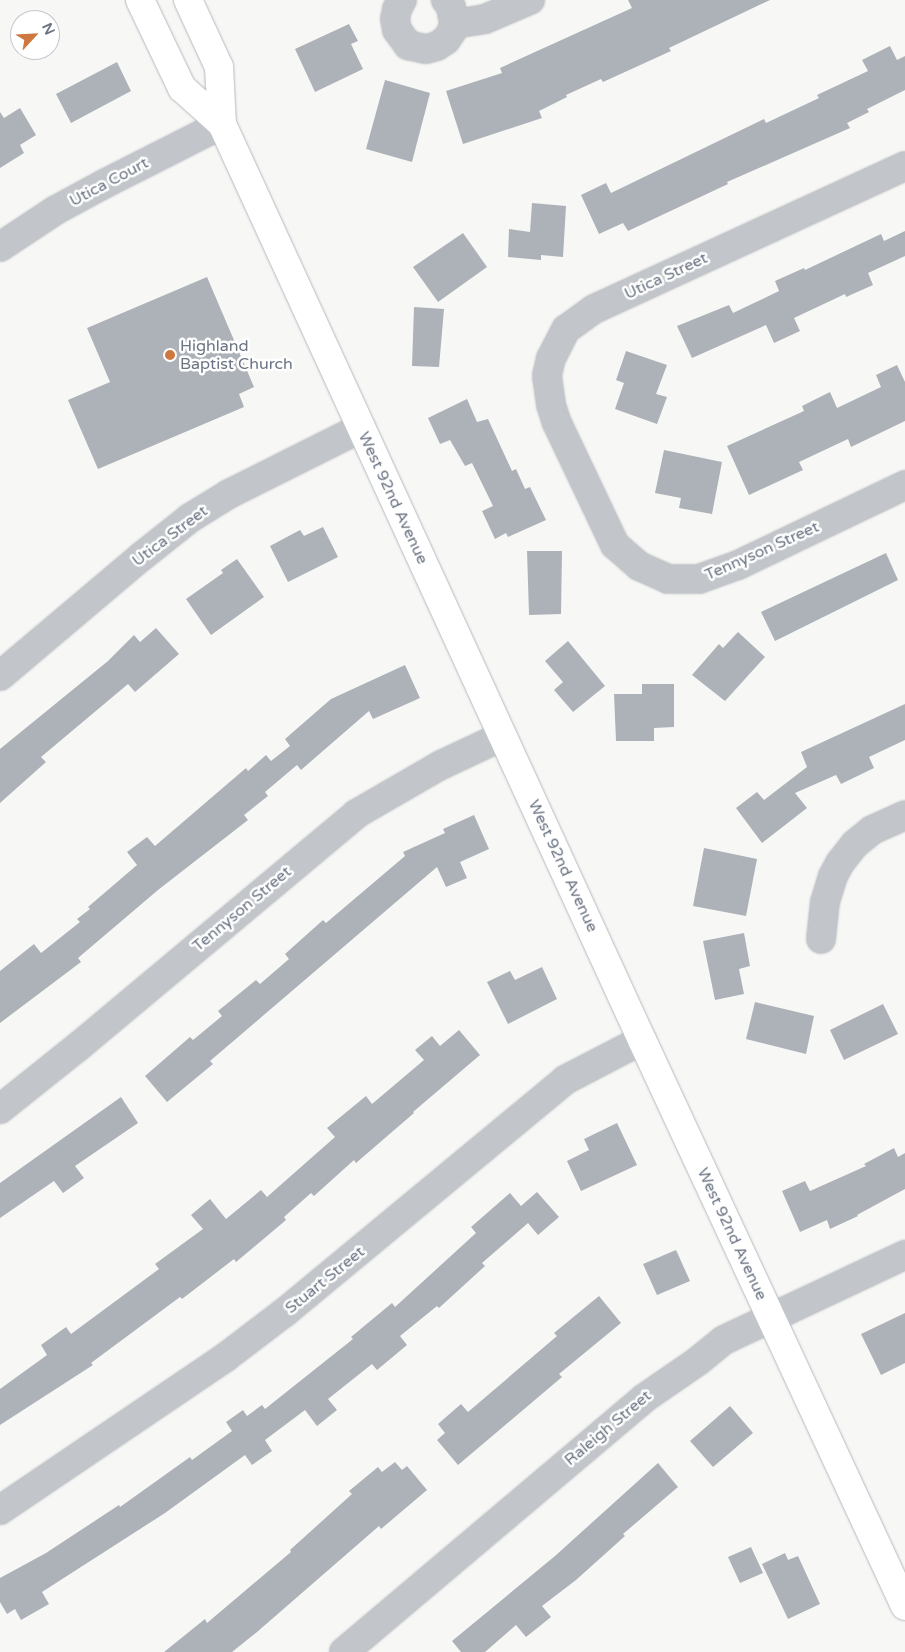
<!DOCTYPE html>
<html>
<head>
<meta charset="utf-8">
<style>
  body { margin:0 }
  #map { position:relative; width:905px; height:1652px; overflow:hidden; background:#f7f8f6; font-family:"Varela Round",sans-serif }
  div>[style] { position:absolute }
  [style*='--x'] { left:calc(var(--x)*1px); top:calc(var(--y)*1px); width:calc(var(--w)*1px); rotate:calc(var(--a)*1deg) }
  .building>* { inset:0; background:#adb1b8 }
  .roads { filter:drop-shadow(0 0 1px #b6b8bd) drop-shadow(0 0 1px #b6b8bd) }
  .minor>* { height:28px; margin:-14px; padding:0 14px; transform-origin:14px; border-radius:14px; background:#c2c5c9 }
  .major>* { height:28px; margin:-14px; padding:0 14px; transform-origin:14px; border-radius:14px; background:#fff }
  .dots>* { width:14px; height:14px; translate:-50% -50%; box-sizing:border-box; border:2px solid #fff; border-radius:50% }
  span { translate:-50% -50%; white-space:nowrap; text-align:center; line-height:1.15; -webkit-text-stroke:5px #fff; paint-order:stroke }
  .street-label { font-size:16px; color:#6b7483 }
  .poi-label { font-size:16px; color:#6b7483 }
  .left { translate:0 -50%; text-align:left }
  .north { position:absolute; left:10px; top:10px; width:50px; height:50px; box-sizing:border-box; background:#fff; border:1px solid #c4c7cd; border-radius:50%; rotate:65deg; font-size:14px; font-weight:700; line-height:20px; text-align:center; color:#6b7483 }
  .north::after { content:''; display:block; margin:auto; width:18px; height:22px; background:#ce773f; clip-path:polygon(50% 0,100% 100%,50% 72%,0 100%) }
</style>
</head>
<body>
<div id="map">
  <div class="building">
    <div style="clip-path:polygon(628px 0,770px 0,669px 48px,671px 51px,603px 82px,601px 79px,566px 95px,567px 97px,539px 111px,542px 118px,463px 144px,446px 91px,502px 73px,500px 68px,632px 8px)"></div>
    <div style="clip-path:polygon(349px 24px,358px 41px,351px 44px,363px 69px,315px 92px,295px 49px)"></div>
    <div style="clip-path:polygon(890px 46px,897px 60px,905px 56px,905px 90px,867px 109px,869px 112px,847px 123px,850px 128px,727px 182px,728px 184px,628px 231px,623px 223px,599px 234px,581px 195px,606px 183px,611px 193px,764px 119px,766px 123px,819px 98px,817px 95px,868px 71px,862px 60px)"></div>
    <div style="clip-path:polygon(117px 62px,131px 91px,71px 123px,56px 94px)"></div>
    <div style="clip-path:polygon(385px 80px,430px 93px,412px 162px,366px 149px)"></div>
    <div style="clip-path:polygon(20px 108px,36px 135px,20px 145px,24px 153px,0 168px,0 112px,4px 118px)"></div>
    <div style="clip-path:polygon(532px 203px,566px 206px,563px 257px,541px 255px,541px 260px,508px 257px,509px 229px,530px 232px)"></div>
    <div style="clip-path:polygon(905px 231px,905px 256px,868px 273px,873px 285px,846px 297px,845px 294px,794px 318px,800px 331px,774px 343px,766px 325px,692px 358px,677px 326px,729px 305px,733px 313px,779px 291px,775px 281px,804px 268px,805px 270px,881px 234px,884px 241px)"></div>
    <div style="clip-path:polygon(463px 233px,487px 267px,438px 302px,413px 267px)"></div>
    <div style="clip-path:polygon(207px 277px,254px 387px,239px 394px,244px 407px,98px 469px,68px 400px,110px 382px,87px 328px)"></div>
    <div style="clip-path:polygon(414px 307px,444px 309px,439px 367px,412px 366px)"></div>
    <div style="clip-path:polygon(626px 351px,667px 365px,656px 394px,667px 397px,657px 424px,615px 409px,624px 383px,616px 380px)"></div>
    <div style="clip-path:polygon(897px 365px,905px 382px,905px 421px,851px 447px,848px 439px,799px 462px,803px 470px,749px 495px,727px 446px,804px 411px,802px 406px,830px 392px,837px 408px,881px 387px,876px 375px)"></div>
    <div style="clip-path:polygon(467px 399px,477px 422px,488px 419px,512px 471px,516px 469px,525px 489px,530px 487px,546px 520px,508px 537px,506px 533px,495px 539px,482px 511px,493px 506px,472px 463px,465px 466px,450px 440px,440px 444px,428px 418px)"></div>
    <div style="clip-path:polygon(664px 450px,722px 462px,712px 514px,679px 508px,681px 498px,655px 493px)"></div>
    <div style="clip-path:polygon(323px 527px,338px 557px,288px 582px,270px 546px,300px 530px,304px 536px)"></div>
    <div style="clip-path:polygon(527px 551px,562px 551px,561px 614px,529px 615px)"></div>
    <div style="clip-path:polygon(886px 553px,898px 580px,775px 641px,761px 612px)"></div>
    <div style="clip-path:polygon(237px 559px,264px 597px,211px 635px,186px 599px,223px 573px,221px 570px)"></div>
    <div style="clip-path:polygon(156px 628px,179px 654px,135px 692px,128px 684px,41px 757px,46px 762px,0 803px,0 749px,108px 661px,134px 635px,140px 642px)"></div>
    <div style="clip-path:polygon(738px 632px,765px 657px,725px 701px,692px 675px,719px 644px,723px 648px)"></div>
    <div style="clip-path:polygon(568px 641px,605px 686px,573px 712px,554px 690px,563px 682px,545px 661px)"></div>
    <div style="clip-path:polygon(405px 665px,420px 698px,373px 719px,369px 711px,301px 770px,297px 765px,265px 792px,268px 796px,244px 815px,248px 820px,158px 890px,78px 958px,81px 962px,0 1023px,0 971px,34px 944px,41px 953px,80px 922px,77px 919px,90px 909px,88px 907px,137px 865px,127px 852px,147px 837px,155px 846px,246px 768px,248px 771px,266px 755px,271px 761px,290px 746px,285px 739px,331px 699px)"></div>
    <div style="clip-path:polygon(642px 684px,674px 684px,674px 727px,654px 728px,654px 741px,616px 741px,614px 694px,642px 694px)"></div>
    <div style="clip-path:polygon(905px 704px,905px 740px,869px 757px,874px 768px,841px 784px,836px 775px,795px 793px,807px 808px,762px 843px,736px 808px,757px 792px,764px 800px,807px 767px,801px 752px)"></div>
    <div style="clip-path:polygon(474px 815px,489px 849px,460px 862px,467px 878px,446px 887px,437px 867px,210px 1061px,213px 1064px,167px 1102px,145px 1076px,190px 1037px,193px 1040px,222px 1016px,218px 1011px,256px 980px,260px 984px,289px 959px,285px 954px,323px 920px,326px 923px,405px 856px,403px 852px,445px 833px,443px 829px)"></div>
    <div style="clip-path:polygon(704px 848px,757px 859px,746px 916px,693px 906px)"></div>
    <div style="clip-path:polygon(744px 933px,750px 966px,739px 969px,744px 994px,715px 1000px,703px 941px)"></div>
    <div style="clip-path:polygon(542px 967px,557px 999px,508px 1024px,487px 982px,510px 971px,515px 980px)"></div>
    <div style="clip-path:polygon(755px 1002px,814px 1016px,806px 1054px,746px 1039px)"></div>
    <div style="clip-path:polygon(883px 1004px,898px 1034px,844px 1060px,830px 1030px)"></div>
    <div style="clip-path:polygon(459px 1030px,480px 1055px,413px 1112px,414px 1113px,356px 1163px,354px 1160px,314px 1196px,311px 1193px,284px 1217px,286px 1220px,236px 1262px,234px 1259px,182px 1299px,180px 1297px,91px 1363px,93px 1365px,0 1425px,0 1389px,47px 1355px,41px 1345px,66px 1327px,71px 1334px,159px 1269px,155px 1264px,203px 1229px,191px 1215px,210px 1199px,226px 1219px,261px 1190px,267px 1197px,335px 1137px,327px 1128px,366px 1096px,372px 1104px,424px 1060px,415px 1050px,432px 1036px,440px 1046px)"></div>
    <div style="clip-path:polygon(121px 1097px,138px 1123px,75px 1166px,84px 1178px,63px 1193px,54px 1181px,0 1218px,0 1183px)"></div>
    <div style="clip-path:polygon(617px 1123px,637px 1165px,581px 1191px,567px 1161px,589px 1150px,584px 1139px)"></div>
    <div style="clip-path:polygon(894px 1148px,898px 1157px,905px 1153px,905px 1189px,857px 1215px,858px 1216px,830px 1229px,827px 1220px,800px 1232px,782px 1191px,805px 1181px,810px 1191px,866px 1166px,864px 1164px)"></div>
    <div style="clip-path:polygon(537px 1192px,559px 1217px,538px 1235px,528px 1223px,482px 1263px,485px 1266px,439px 1308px,437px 1306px,400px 1336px,407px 1345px,377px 1370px,372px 1364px,328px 1399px,337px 1410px,317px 1426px,305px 1410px,265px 1440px,272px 1451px,252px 1465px,245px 1455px,165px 1513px,42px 1592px,49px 1604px,21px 1620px,15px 1609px,7px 1614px,0 1602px,0 1578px,46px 1553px,119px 1505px,120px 1507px,190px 1457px,192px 1460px,232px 1431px,226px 1422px,243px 1410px,247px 1416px,262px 1405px,265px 1409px,353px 1339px,351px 1337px,392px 1303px,395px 1307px,476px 1233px,471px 1227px,510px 1193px,521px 1206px)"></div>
    <div style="clip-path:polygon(676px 1250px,690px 1281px,657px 1295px,643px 1264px)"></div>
    <div style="clip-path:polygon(599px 1296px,621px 1323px,559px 1374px,562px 1377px,458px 1465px,437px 1440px,445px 1433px,438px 1424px,461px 1404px,468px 1412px,557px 1336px,554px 1333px)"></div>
    <div style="clip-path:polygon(905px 1313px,905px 1363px,881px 1375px,861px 1334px)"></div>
    <div style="clip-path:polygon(730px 1406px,753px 1433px,713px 1467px,690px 1441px)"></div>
    <div style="clip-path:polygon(395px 1462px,402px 1470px,407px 1466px,427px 1490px,381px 1529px,379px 1526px,257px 1632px,232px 1652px,164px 1652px,205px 1619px,207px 1623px,291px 1552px,290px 1550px,352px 1494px,349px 1491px,378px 1467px,382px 1472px)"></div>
    <div style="clip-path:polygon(658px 1463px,678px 1487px,623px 1534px,625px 1536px,576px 1580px,542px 1606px,551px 1617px,526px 1637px,516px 1625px,485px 1652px,461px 1652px,452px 1641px,555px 1556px)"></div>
    <div style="clip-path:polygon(751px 1547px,763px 1573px,740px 1583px,728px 1557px)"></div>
    <div style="clip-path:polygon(785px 1553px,788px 1560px,798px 1556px,820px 1604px,788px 1619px,762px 1564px)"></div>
  </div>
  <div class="roads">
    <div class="minor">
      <div style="--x:402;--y:0;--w:10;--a:119"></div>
      <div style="--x:397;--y:9;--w:10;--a:101"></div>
      <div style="--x:395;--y:19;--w:11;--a:80"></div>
      <div style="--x:397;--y:30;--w:19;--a:54"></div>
      <div style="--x:408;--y:45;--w:18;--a:13"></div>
      <div style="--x:426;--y:49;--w:11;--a:-15"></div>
      <div style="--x:437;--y:46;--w:11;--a:-34"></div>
      <div style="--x:446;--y:40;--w:11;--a:-56"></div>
      <div style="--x:452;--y:31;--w:7;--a:-74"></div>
      <div style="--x:454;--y:24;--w:17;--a:-100"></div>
      <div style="--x:451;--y:7;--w:9;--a:-126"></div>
      <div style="--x:454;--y:24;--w:31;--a:-9"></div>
      <div style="--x:485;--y:19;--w:49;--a:-22.9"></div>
      <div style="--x:905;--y:166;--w:342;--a:155.3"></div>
      <div style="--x:594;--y:309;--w:34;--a:144"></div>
      <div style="--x:566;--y:329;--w:33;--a:117"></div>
      <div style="--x:551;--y:358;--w:18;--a:103"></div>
      <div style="--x:547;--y:376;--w:29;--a:82"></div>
      <div style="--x:551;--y:405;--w:19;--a:72"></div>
      <div style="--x:557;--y:423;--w:135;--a:64.6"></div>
      <div style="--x:615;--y:545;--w:32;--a:41"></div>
      <div style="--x:639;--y:566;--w:32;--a:24"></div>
      <div style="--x:668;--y:579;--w:31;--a:0"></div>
      <div style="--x:699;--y:579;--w:41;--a:-19.7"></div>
      <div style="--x:738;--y:565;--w:185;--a:-25.6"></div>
      <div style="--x:0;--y:247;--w:67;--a:-33.5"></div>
      <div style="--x:56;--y:210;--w:52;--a:-28.5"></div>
      <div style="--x:102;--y:185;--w:135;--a:-26.9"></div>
      <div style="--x:0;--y:676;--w:185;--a:-40.2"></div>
      <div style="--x:141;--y:557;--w:63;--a:-38.5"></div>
      <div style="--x:190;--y:518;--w:46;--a:-31.6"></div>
      <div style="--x:229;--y:494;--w:148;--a:-26.6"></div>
      <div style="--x:821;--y:939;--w:37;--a:-84"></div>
      <div style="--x:825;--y:902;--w:27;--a:-73"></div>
      <div style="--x:833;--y:876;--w:15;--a:-62"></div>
      <div style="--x:840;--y:863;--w:24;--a:-52"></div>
      <div style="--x:855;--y:844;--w:22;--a:-39"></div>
      <div style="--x:872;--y:830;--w:36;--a:-24"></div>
      <div style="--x:0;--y:1109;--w:101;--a:-38.6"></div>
      <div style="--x:79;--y:1046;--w:361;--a:-39.9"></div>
      <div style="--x:356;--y:814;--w:98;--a:-30"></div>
      <div style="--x:441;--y:765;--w:68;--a:-25.1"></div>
      <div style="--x:0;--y:1510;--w:273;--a:-34.1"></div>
      <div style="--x:226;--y:1357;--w:74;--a:-37.3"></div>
      <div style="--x:285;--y:1312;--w:364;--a:-39.6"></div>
      <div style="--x:565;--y:1080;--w:87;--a:-27.5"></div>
      <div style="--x:344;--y:1652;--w:392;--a:-40.2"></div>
      <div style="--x:643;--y:1399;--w:67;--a:-34.6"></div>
      <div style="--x:698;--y:1361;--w:33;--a:-39"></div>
      <div style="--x:724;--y:1340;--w:200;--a:-25.2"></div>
    </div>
    <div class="major">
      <div style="--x:140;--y:0;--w:98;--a:64.5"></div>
      <div style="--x:182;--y:88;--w:54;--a:42"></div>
      <div style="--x:188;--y:0;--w:74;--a:65.2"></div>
      <div style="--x:219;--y:67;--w:57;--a:87"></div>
      <div style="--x:222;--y:124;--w:1008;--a:65.37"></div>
      <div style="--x:642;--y:1040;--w:624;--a:65.08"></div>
    </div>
  </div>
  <div class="dots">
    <div style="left:170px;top:355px;background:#ce773f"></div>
  </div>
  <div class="street-label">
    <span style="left:109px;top:182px;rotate:-28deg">Utica Court</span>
    <span style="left:666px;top:276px;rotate:-25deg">Utica Street</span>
    <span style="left:393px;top:498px;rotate:65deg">West 92nd Avenue</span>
    <span style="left:170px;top:536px;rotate:-37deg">Utica Street</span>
    <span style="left:762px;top:551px;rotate:-24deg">Tennyson Street</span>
    <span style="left:563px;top:866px;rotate:65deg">West 92nd Avenue</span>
    <span style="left:242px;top:909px;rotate:-40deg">Tennyson Street</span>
    <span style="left:732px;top:1234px;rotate:65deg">West 92nd Avenue</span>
    <span style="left:325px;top:1280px;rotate:-39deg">Stuart Street</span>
    <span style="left:608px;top:1428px;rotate:-40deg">Raleigh Street</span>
  </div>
  <div class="poi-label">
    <span class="left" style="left:180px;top:355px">Highland<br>Baptist Church</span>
  </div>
  <div class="north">N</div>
</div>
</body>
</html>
